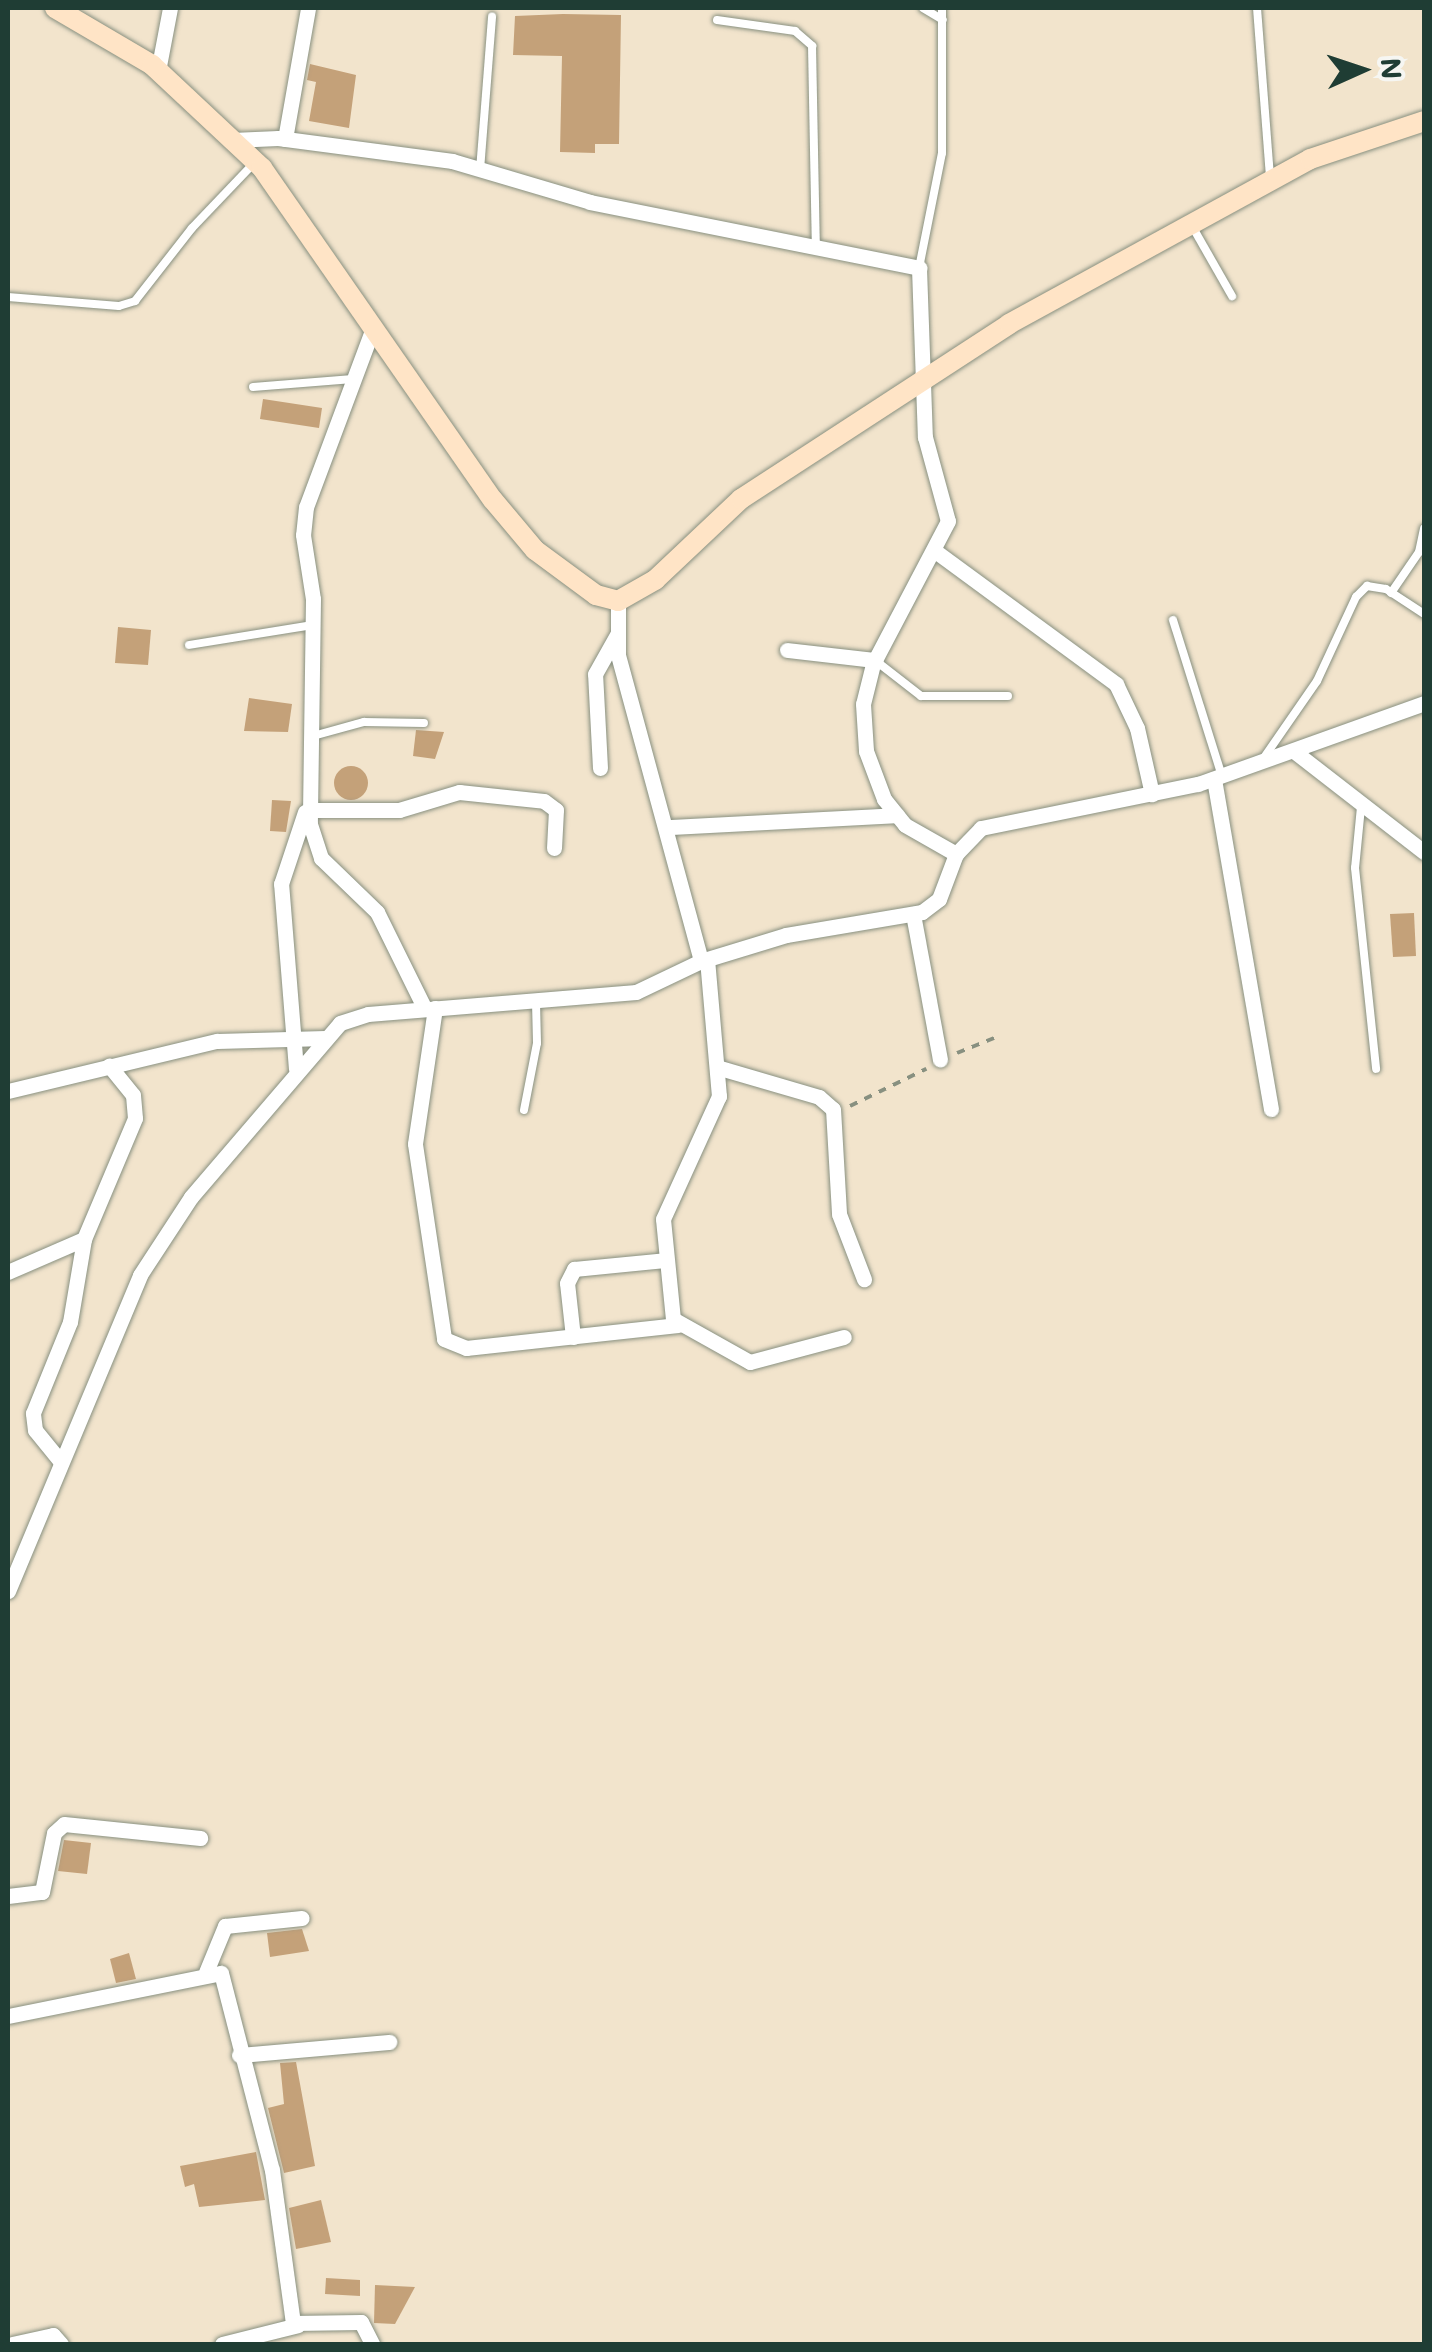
<!DOCTYPE html>
<html>
<head>
<meta charset="utf-8">
<style>
  body { margin:0 }
  #map { position:relative; width:1432px; height:2352px; overflow:hidden; background:#f2e4cc; font-family:Mali,sans-serif }
  div>[style] { position:absolute }
  [style*='--x'] { left:calc(var(--x)*1px); top:calc(var(--y)*1px); width:calc(var(--w)*1px); rotate:calc(var(--a)*1deg) }
  .building>* { inset:0; background:#c4a179 }
  .round { border-radius:50% }
  .path>* { height:4px; margin-top:-2px; transform-origin:0; background:repeating-linear-gradient(90deg,#889080 0 8px,transparent 0 16px) }
  .roads { filter:drop-shadow(0 0 2px #889080) drop-shadow(0 0 2px #889080) }
  .lane>* { height:8px; margin:-4px; padding:0 4px; transform-origin:4px; border-radius:4px; background:#fff }
  .street>* { height:15px; margin:-7.5px; padding:0 7.5px; transform-origin:7.5px; border-radius:7.5px; background:#fff }
  .secondary>* { height:20px; margin:-10px; padding:0 10px; transform-origin:10px; border-radius:10px; background:#ffe4c6 }
  span { translate:-50% -50%; white-space:nowrap; text-align:center; line-height:1.15; -webkit-text-stroke:10px #f6f6f2; paint-order:stroke }
  .frame { position:absolute; inset:0; border:10px solid #1f3d34; pointer-events:none }
  .north { position:absolute; left:1312px; top:20px; width:100px; height:100px; -webkit-text-stroke:8px #f6f6f2; paint-order:stroke; rotate:87deg; font-size:28px; font-weight:700; line-height:40px; text-align:center; color:#1f3d34 }
  .north::after { content:''; display:block; margin:auto; width:35px; height:45px; background:#1f3d34; clip-path:polygon(50% 0,100% 100%,50% 72%,0 100%) }
</style>
</head>
<body>
<div id="map">
  <div class="building">
    <div style="clip-path:polygon(563px 14px,621px 15px,619px 144px,595px 144px,595px 153px,560px 152px,562px 56px,513px 55px,515px 16px)"></div>
    <div style="clip-path:polygon(310px 64px,356px 75px,349px 128px,309px 121px,316px 82px,307px 80px)"></div>
    <div style="clip-path:polygon(263px 399px,322px 408px,319px 428px,260px 419px)"></div>
    <div style="clip-path:polygon(118px 627px,151px 630px,148px 665px,115px 663px)"></div>
    <div style="clip-path:polygon(249px 698px,292px 704px,288px 732px,244px 731px)"></div>
    <div style="clip-path:polygon(416px 730px,444px 732px,435px 759px,413px 756px)"></div>
    <div class="round" style="left:334px;top:766px;width:34px;height:34px"></div>
    <div style="clip-path:polygon(272px 800px,291px 801px,286px 832px,270px 831px)"></div>
    <div style="clip-path:polygon(1414px 913px,1416px 956px,1393px 957px,1390px 914px)"></div>
    <div style="clip-path:polygon(64px 1840px,91px 1843px,87px 1874px,58px 1871px)"></div>
    <div style="clip-path:polygon(302px 1929px,309px 1951px,270px 1957px,267px 1933px)"></div>
    <div style="clip-path:polygon(129px 1953px,136px 1979px,116px 1983px,110px 1959px)"></div>
    <div style="clip-path:polygon(296px 2062px,315px 2166px,284px 2173px,268px 2108px,284px 2104px,280px 2063px)"></div>
    <div style="clip-path:polygon(256px 2152px,265px 2200px,199px 2207px,194px 2184px,185px 2187px,180px 2166px)"></div>
    <div style="clip-path:polygon(321px 2200px,331px 2242px,296px 2249px,289px 2208px)"></div>
    <div style="clip-path:polygon(326px 2278px,360px 2280px,360px 2296px,325px 2294px)"></div>
    <div style="clip-path:polygon(375px 2285px,415px 2287px,395px 2324px,374px 2323px)"></div>
  </div>
  <div class="path">
    <div style="--x:957;--y:1053;--w:40;--a:-22"></div>
    <div style="--x:850;--y:1106;--w:85;--a:-26"></div>
  </div>
  <div class="roads">
    <div class="lane">
      <div style="--x:923;--y:8;--w:23;--a:31"></div>
      <div style="--x:1257;--y:8;--w:170;--a:85.6"></div>
      <div style="--x:717;--y:20;--w:79;--a:8"></div>
      <div style="--x:795;--y:31;--w:23;--a:41"></div>
      <div style="--x:812;--y:46;--w:202;--a:88.9"></div>
      <div style="--x:480;--y:170;--w:154;--a:-85.5"></div>
      <div style="--x:1192;--y:226;--w:81;--a:60.3"></div>
      <div style="--x:919;--y:268;--w:117;--a:-78.7"></div>
      <div style="--x:942;--y:153;--w:145;--a:-90"></div>
      <div style="--x:8;--y:297;--w:111;--a:4.6"></div>
      <div style="--x:119;--y:306;--w:17;--a:-17"></div>
      <div style="--x:135;--y:301;--w:93;--a:-52"></div>
      <div style="--x:192;--y:228;--w:91;--a:-46.3"></div>
      <div style="--x:253;--y:387;--w:100;--a:-4.6"></div>
      <div style="--x:1391;--y:593;--w:50;--a:-55.7"></div>
      <div style="--x:1419;--y:552;--w:24;--a:-78"></div>
      <div style="--x:1173;--y:620;--w:164;--a:72.6"></div>
      <div style="--x:189;--y:645;--w:126;--a:-9.2"></div>
      <div style="--x:876;--y:661;--w:57;--a:37.9"></div>
      <div style="--x:921;--y:696;--w:87;--a:0"></div>
      <div style="--x:313;--y:736;--w:53;--a:-15.4"></div>
      <div style="--x:364;--y:722;--w:60;--a:1"></div>
      <div style="--x:1263;--y:759;--w:95;--a:-55.3"></div>
      <div style="--x:1317;--y:681;--w:93;--a:-65.1"></div>
      <div style="--x:1356;--y:597;--w:16;--a:-45"></div>
      <div style="--x:1367;--y:586;--w:19;--a:9"></div>
      <div style="--x:1386;--y:589;--w:45;--a:33.3"></div>
      <div style="--x:1361;--y:807;--w:61;--a:95.6"></div>
      <div style="--x:1355;--y:868;--w:202;--a:84"></div>
      <div style="--x:524;--y:1110;--w:68;--a:-79"></div>
      <div style="--x:537;--y:1043;--w:41;--a:-91.4"></div>
    </div>
    <div class="street">
      <div style="--x:158;--y:71;--w:64;--a:-79.2"></div>
      <div style="--x:285;--y:139;--w:133;--a:-80"></div>
      <div style="--x:232;--y:140;--w:46;--a:-2.5"></div>
      <div style="--x:278;--y:138;--w:176;--a:7.5"></div>
      <div style="--x:452;--y:161;--w:144;--a:16.5"></div>
      <div style="--x:590;--y:202;--w:336;--a:11.3"></div>
      <div style="--x:919;--y:268;--w:169;--a:88"></div>
      <div style="--x:925;--y:437;--w:87;--a:74.7"></div>
      <div style="--x:948;--y:521;--w:161;--a:117.7"></div>
      <div style="--x:873;--y:664;--w:41;--a:104"></div>
      <div style="--x:863;--y:704;--w:47;--a:86.3"></div>
      <div style="--x:866;--y:751;--w:51;--a:69.4"></div>
      <div style="--x:884;--y:799;--w:33;--a:51"></div>
      <div style="--x:905;--y:825;--w:59;--a:29.6"></div>
      <div style="--x:373;--y:328;--w:191;--a:110.5"></div>
      <div style="--x:306;--y:507;--w:28;--a:96"></div>
      <div style="--x:303;--y:535;--w:65;--a:81.1"></div>
      <div style="--x:313;--y:599;--w:225;--a:90.8"></div>
      <div style="--x:310;--y:824;--w:36;--a:72"></div>
      <div style="--x:321;--y:858;--w:78;--a:44"></div>
      <div style="--x:377;--y:912;--w:108;--a:63.7"></div>
      <div style="--x:935;--y:551;--w:225;--a:36.3"></div>
      <div style="--x:1116;--y:684;--w:49;--a:64.5"></div>
      <div style="--x:1137;--y:728;--w:68;--a:77.2"></div>
      <div style="--x:618;--y:601;--w:54;--a:90"></div>
      <div style="--x:618;--y:655;--w:317;--a:74.8"></div>
      <div style="--x:787;--y:650;--w:89;--a:6.5"></div>
      <div style="--x:1295;--y:752;--w:163;--a:37.8"></div>
      <div style="--x:600;--y:768;--w:94;--a:-93"></div>
      <div style="--x:595;--y:674;--w:47;--a:-60.7"></div>
      <div style="--x:1214;--y:779;--w:335;--a:80.2"></div>
      <div style="--x:310;--y:810;--w:89;--a:0"></div>
      <div style="--x:399;--y:810;--w:63;--a:-16.7"></div>
      <div style="--x:459;--y:792;--w:85;--a:6"></div>
      <div style="--x:544;--y:801;--w:15;--a:37"></div>
      <div style="--x:556;--y:810;--w:38;--a:93"></div>
      <div style="--x:669;--y:827;--w:228;--a:-3"></div>
      <div style="--x:913;--y:914;--w:148;--a:79.5"></div>
      <div style="--x:707;--y:959;--w:138;--a:85"></div>
      <div style="--x:719;--y:1096;--w:135;--a:114.5"></div>
      <div style="--x:663;--y:1219;--w:100;--a:84.3"></div>
      <div style="--x:673;--y:1319;--w:88;--a:29.2"></div>
      <div style="--x:750;--y:1362;--w:97;--a:-14.9"></div>
      <div style="--x:435;--y:1008;--w:137;--a:98.4"></div>
      <div style="--x:415;--y:1144;--w:197;--a:81.5"></div>
      <div style="--x:444;--y:1339;--w:24;--a:22"></div>
      <div style="--x:466;--y:1348;--w:213;--a:-6.2"></div>
      <div style="--x:720;--y:1068;--w:103;--a:16.3"></div>
      <div style="--x:819;--y:1097;--w:18;--a:41"></div>
      <div style="--x:833;--y:1109;--w:105;--a:86.7"></div>
      <div style="--x:839;--y:1214;--w:70;--a:69"></div>
      <div style="--x:296;--y:1069;--w:186;--a:-94.6"></div>
      <div style="--x:281;--y:884;--w:76;--a:-71.6"></div>
      <div style="--x:8;--y:1091;--w:215;--a:-13.5"></div>
      <div style="--x:217;--y:1041;--w:108;--a:-1.6"></div>
      <div style="--x:8;--y:1272;--w:83;--a:-23.5"></div>
      <div style="--x:573;--y:1337;--w:54;--a:-96.3"></div>
      <div style="--x:567;--y:1283;--w:16;--a:-63"></div>
      <div style="--x:574;--y:1269;--w:91;--a:-5.6"></div>
      <div style="--x:61;--y:1462;--w:41;--a:-129.1"></div>
      <div style="--x:35;--y:1430;--w:17;--a:-97"></div>
      <div style="--x:33;--y:1413;--w:98;--a:-67.9"></div>
      <div style="--x:70;--y:1322;--w:84;--a:-80.4"></div>
      <div style="--x:84;--y:1239;--w:131;--a:-67.1"></div>
      <div style="--x:135;--y:1118;--w:23;--a:-95"></div>
      <div style="--x:133;--y:1095;--w:38;--a:-129"></div>
      <div style="--x:8;--y:1591;--w:342;--a:-67.3"></div>
      <div style="--x:140;--y:1275;--w:93;--a:-56.8"></div>
      <div style="--x:191;--y:1197;--w:229;--a:-49.4"></div>
      <div style="--x:340;--y:1023;--w:29;--a:-18"></div>
      <div style="--x:368;--y:1014;--w:269;--a:-4.7"></div>
      <div style="--x:636;--y:992;--w:72;--a:-25.5"></div>
      <div style="--x:701;--y:961;--w:89;--a:-17"></div>
      <div style="--x:786;--y:935;--w:138;--a:-9.6"></div>
      <div style="--x:922;--y:912;--w:21;--a:-37"></div>
      <div style="--x:939;--y:899;--w:48;--a:-69.3"></div>
      <div style="--x:956;--y:854;--w:36;--a:-46"></div>
      <div style="--x:981;--y:828;--w:221;--a:-11.5"></div>
      <div style="--x:1198;--y:784;--w:240;--a:-19.7"></div>
      <div style="--x:8;--y:1896;--w:34;--a:-7"></div>
      <div style="--x:42;--y:1892;--w:60;--a:-78.5"></div>
      <div style="--x:54;--y:1833;--w:13;--a:-42"></div>
      <div style="--x:64;--y:1824;--w:137;--a:5.9"></div>
      <div style="--x:206;--y:1972;--w:50;--a:-67.6"></div>
      <div style="--x:225;--y:1926;--w:77;--a:-5.9"></div>
      <div style="--x:8;--y:2016;--w:217;--a:-11.4"></div>
      <div style="--x:221;--y:1973;--w:203;--a:75.5"></div>
      <div style="--x:272;--y:2170;--w:154;--a:82.2"></div>
      <div style="--x:293;--y:2323;--w:68;--a:-0.8"></div>
      <div style="--x:361;--y:2322;--w:25;--a:63"></div>
      <div style="--x:239;--y:2055;--w:151;--a:-5"></div>
      <div style="--x:12;--y:2344;--w:42;--a:-12.4"></div>
      <div style="--x:53;--y:2335;--w:12;--a:48"></div>
      <div style="--x:222;--y:2344;--w:78;--a:-14"></div>
    </div>
    <div class="secondary">
      <div style="--x:55;--y:8;--w:113;--a:30.4"></div>
      <div style="--x:152;--y:65;--w:151;--a:43.1"></div>
      <div style="--x:262;--y:168;--w:404;--a:55.2"></div>
      <div style="--x:493;--y:500;--w:65;--a:50"></div>
      <div style="--x:535;--y:550;--w:76;--a:36.4"></div>
      <div style="--x:596;--y:595;--w:23;--a:15"></div>
      <div style="--x:618;--y:601;--w:43;--a:-29.6"></div>
      <div style="--x:655;--y:580;--w:118;--a:-43.3"></div>
      <div style="--x:741;--y:499;--w:320;--a:-33.1"></div>
      <div style="--x:1009;--y:324;--w:343;--a:-28.7"></div>
      <div style="--x:1310;--y:159;--w:120;--a:-18.4"></div>
    </div>
  </div>
  <div class="frame"></div>
  <div class="north">N</div>
</div>
</body>
</html>
